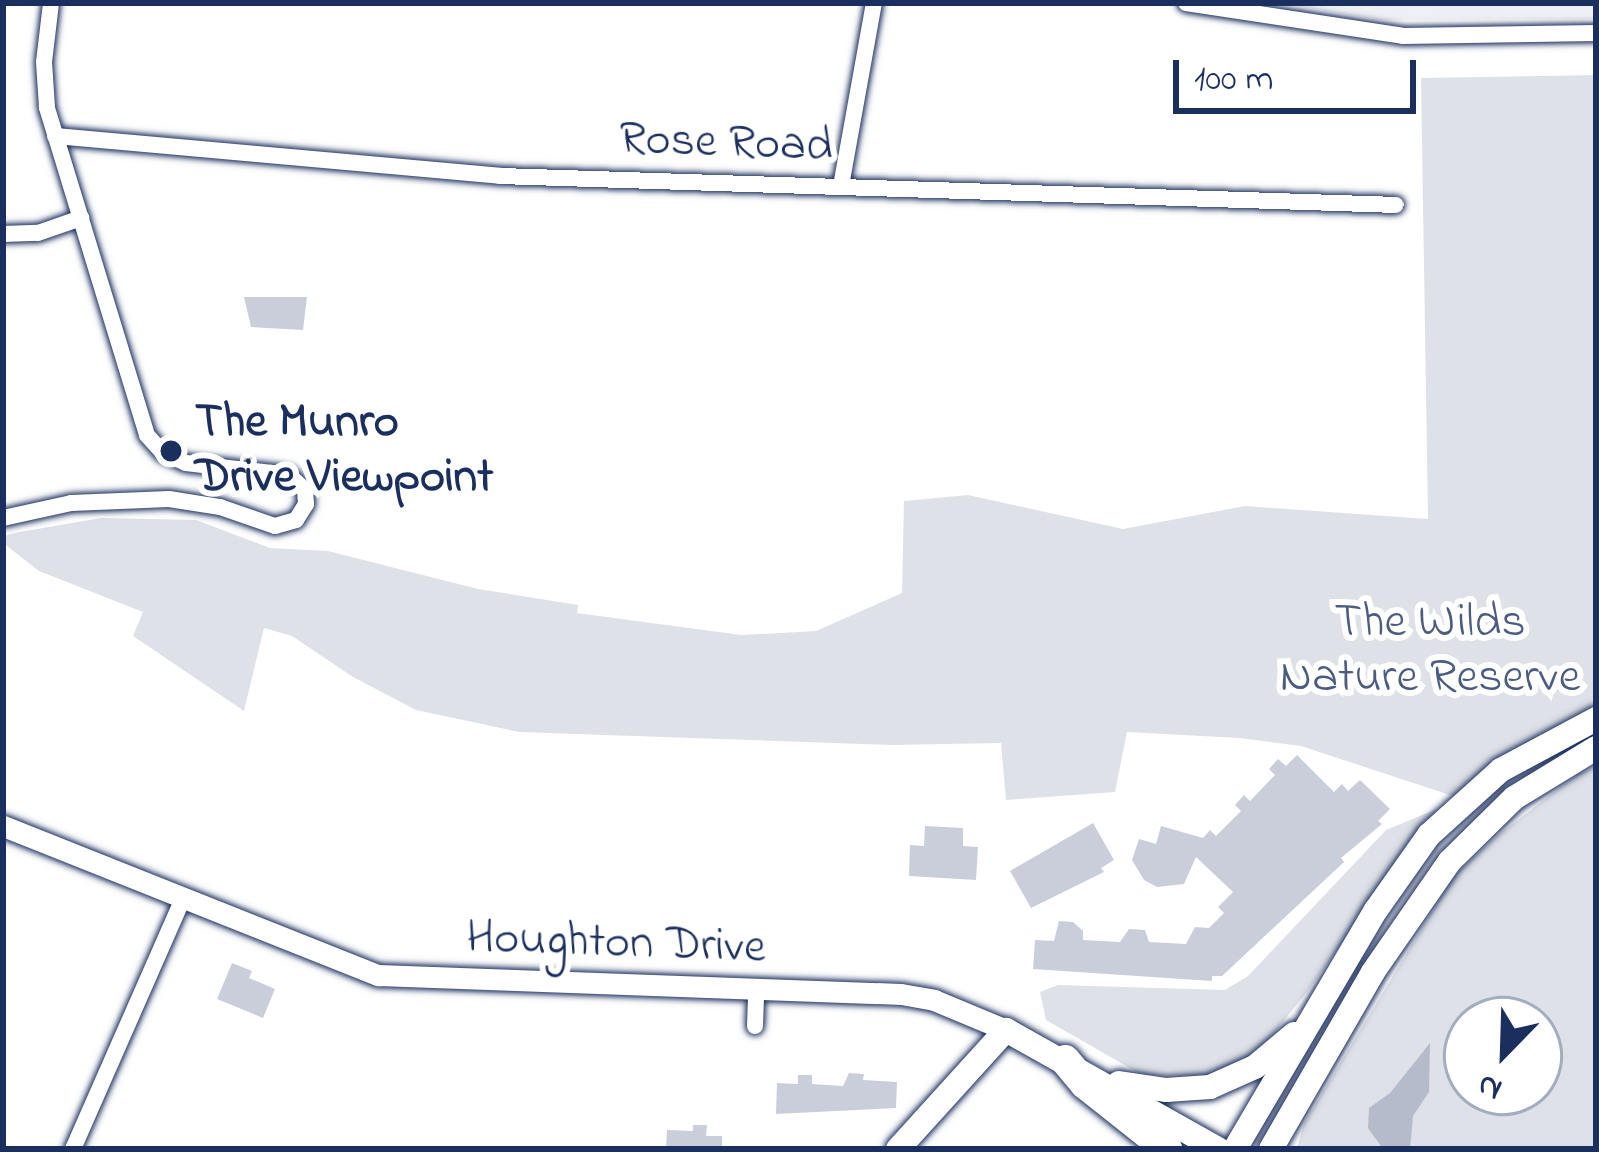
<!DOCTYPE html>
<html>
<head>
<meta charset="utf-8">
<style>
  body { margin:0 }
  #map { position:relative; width:1599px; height:1152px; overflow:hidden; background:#fff; font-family:"Indie Flower",sans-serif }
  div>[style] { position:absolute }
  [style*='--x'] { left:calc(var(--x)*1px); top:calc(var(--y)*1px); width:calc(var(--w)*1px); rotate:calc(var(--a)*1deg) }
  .built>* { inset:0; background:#eff0f4 }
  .green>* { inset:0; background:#dee1e7 }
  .water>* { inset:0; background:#b5bbca }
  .building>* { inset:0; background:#caceda }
  .roads { filter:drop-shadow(0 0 3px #1b2f5e) drop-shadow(0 0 3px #1b2f5e) }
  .minor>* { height:16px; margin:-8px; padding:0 8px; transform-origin:8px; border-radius:8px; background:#fff }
  .tertiary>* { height:21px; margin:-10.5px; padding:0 10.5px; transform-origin:10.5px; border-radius:10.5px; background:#fff }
  .secondary>* { height:24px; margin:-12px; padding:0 12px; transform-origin:12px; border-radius:12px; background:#fff }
  .motorway>* { height:30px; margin:-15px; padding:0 15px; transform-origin:15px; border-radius:15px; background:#fff }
  .dots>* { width:33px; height:33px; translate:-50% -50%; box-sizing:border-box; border:6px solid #fff; border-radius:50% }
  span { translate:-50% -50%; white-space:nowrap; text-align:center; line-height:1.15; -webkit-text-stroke:12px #fff; paint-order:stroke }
  .street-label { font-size:48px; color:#1b2f5e }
  .poi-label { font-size:48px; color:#1b2f5e; font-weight:700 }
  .left { translate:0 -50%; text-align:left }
  .park-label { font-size:48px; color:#4c5c80 }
  .frame { position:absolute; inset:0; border:6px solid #1b2f5e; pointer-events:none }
  .north { position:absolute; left:1443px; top:996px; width:120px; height:120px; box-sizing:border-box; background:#fff; border:3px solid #a4acbf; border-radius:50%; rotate:203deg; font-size:33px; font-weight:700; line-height:48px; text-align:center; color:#1b2f5e }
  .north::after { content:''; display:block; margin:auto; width:42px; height:54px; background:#1b2f5e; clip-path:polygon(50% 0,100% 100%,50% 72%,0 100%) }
  .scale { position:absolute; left:1173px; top:60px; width:243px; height:54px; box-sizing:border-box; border:6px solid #1b2f5e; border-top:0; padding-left:15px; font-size:36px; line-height:42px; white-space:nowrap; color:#1b2f5e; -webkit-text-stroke:9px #fff; paint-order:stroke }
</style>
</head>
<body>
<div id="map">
  <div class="built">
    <div style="clip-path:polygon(1279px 3px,1596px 3px,1596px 19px,1381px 20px)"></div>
  </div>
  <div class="green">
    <div style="clip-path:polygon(1596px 75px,1596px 707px,1503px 759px,1453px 796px,1301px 746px,1239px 738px,1127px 732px,1115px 792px,1006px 800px,1001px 743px,891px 745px,519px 732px,416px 710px,353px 677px,292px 636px,264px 628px,244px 711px,133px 636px,143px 612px,39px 571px,3px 543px,3px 536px,20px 532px,101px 518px,196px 520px,270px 548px,328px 551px,478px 589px,578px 605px,577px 613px,741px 635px,816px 631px,902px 593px,904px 501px,968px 495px,1123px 529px,1245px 506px,1428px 519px,1421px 78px)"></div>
    <div style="clip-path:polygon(evenodd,1596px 767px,1596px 1149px,1297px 1149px,1304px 1123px,1453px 877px,1497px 836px,1578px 774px,1596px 767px,1467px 1020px,1539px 1020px,1539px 1092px,1467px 1092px,1467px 1020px)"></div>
    <div style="clip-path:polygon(1437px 809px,1307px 992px,1268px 1040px,1245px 1059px,1213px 1076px,1142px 1075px,1046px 1020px,1040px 992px,1058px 985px,1225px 990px,1248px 976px,1386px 830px)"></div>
  </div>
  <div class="water">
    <div style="clip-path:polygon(1430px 1043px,1429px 1092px,1413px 1116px,1410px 1149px,1383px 1149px,1368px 1128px,1369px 1108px,1390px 1093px)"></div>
  </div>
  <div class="building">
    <div style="clip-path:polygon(244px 297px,307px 297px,303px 330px,251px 327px)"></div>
    <div style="clip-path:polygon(1297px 755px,1334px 792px,1342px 784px,1348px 791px,1360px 780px,1390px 809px,1378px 821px,1382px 824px,1341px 858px,1344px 862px,1222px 976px,1212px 976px,1212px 981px,1033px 969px,1035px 940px,1054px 941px,1059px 921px,1073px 922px,1083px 931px,1083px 940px,1120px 942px,1129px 929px,1145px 930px,1149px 942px,1186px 944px,1195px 927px,1209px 928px,1224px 913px,1218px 907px,1233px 892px,1196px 857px,1184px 884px,1157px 887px,1144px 880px,1132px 860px,1139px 839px,1156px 844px,1161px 826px,1203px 838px,1210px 830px,1216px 836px,1241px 811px,1235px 805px,1244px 795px,1250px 801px,1275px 775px,1269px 769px,1278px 759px,1286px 766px)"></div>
    <div style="clip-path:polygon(1093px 823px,1114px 860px,1101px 868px,1104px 872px,1031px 908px,1010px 871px)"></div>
    <div style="clip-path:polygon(925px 826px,963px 828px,963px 846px,978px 847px,976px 880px,909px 876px,910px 845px,924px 846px)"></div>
    <div style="clip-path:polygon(232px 963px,252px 971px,249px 978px,275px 989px,263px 1018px,217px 999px)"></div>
    <div style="clip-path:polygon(849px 1073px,864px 1074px,863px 1080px,897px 1082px,896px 1108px,776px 1114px,777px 1083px,798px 1084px,798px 1075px,812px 1075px,812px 1084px,843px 1086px)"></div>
    <div style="clip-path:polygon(693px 1125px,707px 1125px,706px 1136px,722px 1136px,722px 1149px,666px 1149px,667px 1130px,693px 1131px)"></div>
  </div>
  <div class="roads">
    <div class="minor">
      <div style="--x:1186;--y:3;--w:219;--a:8.6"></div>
      <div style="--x:1403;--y:36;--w:193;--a:-0.9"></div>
      <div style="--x:55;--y:136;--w:447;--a:5.1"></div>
      <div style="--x:500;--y:176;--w:896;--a:1.85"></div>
      <div style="--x:841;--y:186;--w:186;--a:-79.8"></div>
      <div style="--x:3;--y:234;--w:35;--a:-2"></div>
      <div style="--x:38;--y:233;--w:46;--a:-19.2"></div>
      <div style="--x:3;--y:518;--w:70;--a:-12.4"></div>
      <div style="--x:71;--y:503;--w:98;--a:-2.3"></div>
      <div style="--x:169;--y:499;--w:52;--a:8.9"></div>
      <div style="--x:220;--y:507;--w:58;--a:19.1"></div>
      <div style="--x:275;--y:526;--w:22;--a:-16"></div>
      <div style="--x:296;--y:520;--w:19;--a:-58"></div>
      <div style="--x:306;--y:504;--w:14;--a:-94"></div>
      <div style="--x:305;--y:490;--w:22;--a:-137"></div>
      <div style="--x:289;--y:475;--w:104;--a:-173.4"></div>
      <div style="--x:186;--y:463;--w:25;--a:-157"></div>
      <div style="--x:163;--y:453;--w:24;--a:-132"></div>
      <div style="--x:147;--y:435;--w:343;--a:-107"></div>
      <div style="--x:47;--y:107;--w:45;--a:-93.8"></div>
      <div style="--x:44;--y:62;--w:59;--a:-83.2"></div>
      <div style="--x:755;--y:1026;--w:35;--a:-88"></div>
      <div style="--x:73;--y:1149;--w:273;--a:-66.3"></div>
    </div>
    <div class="tertiary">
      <div style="--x:3;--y:826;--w:404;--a:21.7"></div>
      <div style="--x:378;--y:975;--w:523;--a:2.08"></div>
      <div style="--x:901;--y:994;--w:34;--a:10"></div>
      <div style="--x:934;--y:1000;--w:78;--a:22.6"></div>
    </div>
    <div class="secondary">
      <div style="--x:1119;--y:1083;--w:48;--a:8.5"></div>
      <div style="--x:1166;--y:1090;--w:44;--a:-3.9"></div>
      <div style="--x:1210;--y:1087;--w:49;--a:-24"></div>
      <div style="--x:1255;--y:1067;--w:51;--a:-40.2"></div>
      <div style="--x:898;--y:1149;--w:161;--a:-47.8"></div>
      <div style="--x:1006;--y:1030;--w:243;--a:29.3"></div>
      <div style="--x:1235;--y:1149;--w:277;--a:-59.5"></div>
      <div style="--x:1376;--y:910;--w:92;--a:-54.8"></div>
      <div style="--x:1429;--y:835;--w:97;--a:-42.1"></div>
      <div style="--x:1501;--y:770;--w:108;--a:-28.2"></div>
      <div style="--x:1271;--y:1149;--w:204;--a:-60"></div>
      <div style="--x:1373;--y:972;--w:135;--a:-55.3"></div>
      <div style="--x:1450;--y:861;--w:90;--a:-44.5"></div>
      <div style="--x:1514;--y:798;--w:96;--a:-31.4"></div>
    </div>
    <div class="motorway">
      <div style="--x:1065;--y:1060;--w:31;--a:50"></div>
      <div style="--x:1085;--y:1084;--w:105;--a:38.4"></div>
    </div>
  </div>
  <div class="dots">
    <div style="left:171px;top:451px;background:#1b2f5e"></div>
  </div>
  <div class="street-label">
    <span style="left:726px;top:144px;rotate:2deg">Rose Road</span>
    <span style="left:616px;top:944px;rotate:2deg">Houghton Drive</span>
  </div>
  <div class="poi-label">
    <span class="left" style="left:195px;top:451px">The Munro<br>Drive Viewpoint</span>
  </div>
  <div class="park-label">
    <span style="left:1430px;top:651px">The Wilds<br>Nature Reserve</span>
  </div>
  <div class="frame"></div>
  <div class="north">N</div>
  <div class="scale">100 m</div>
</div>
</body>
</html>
